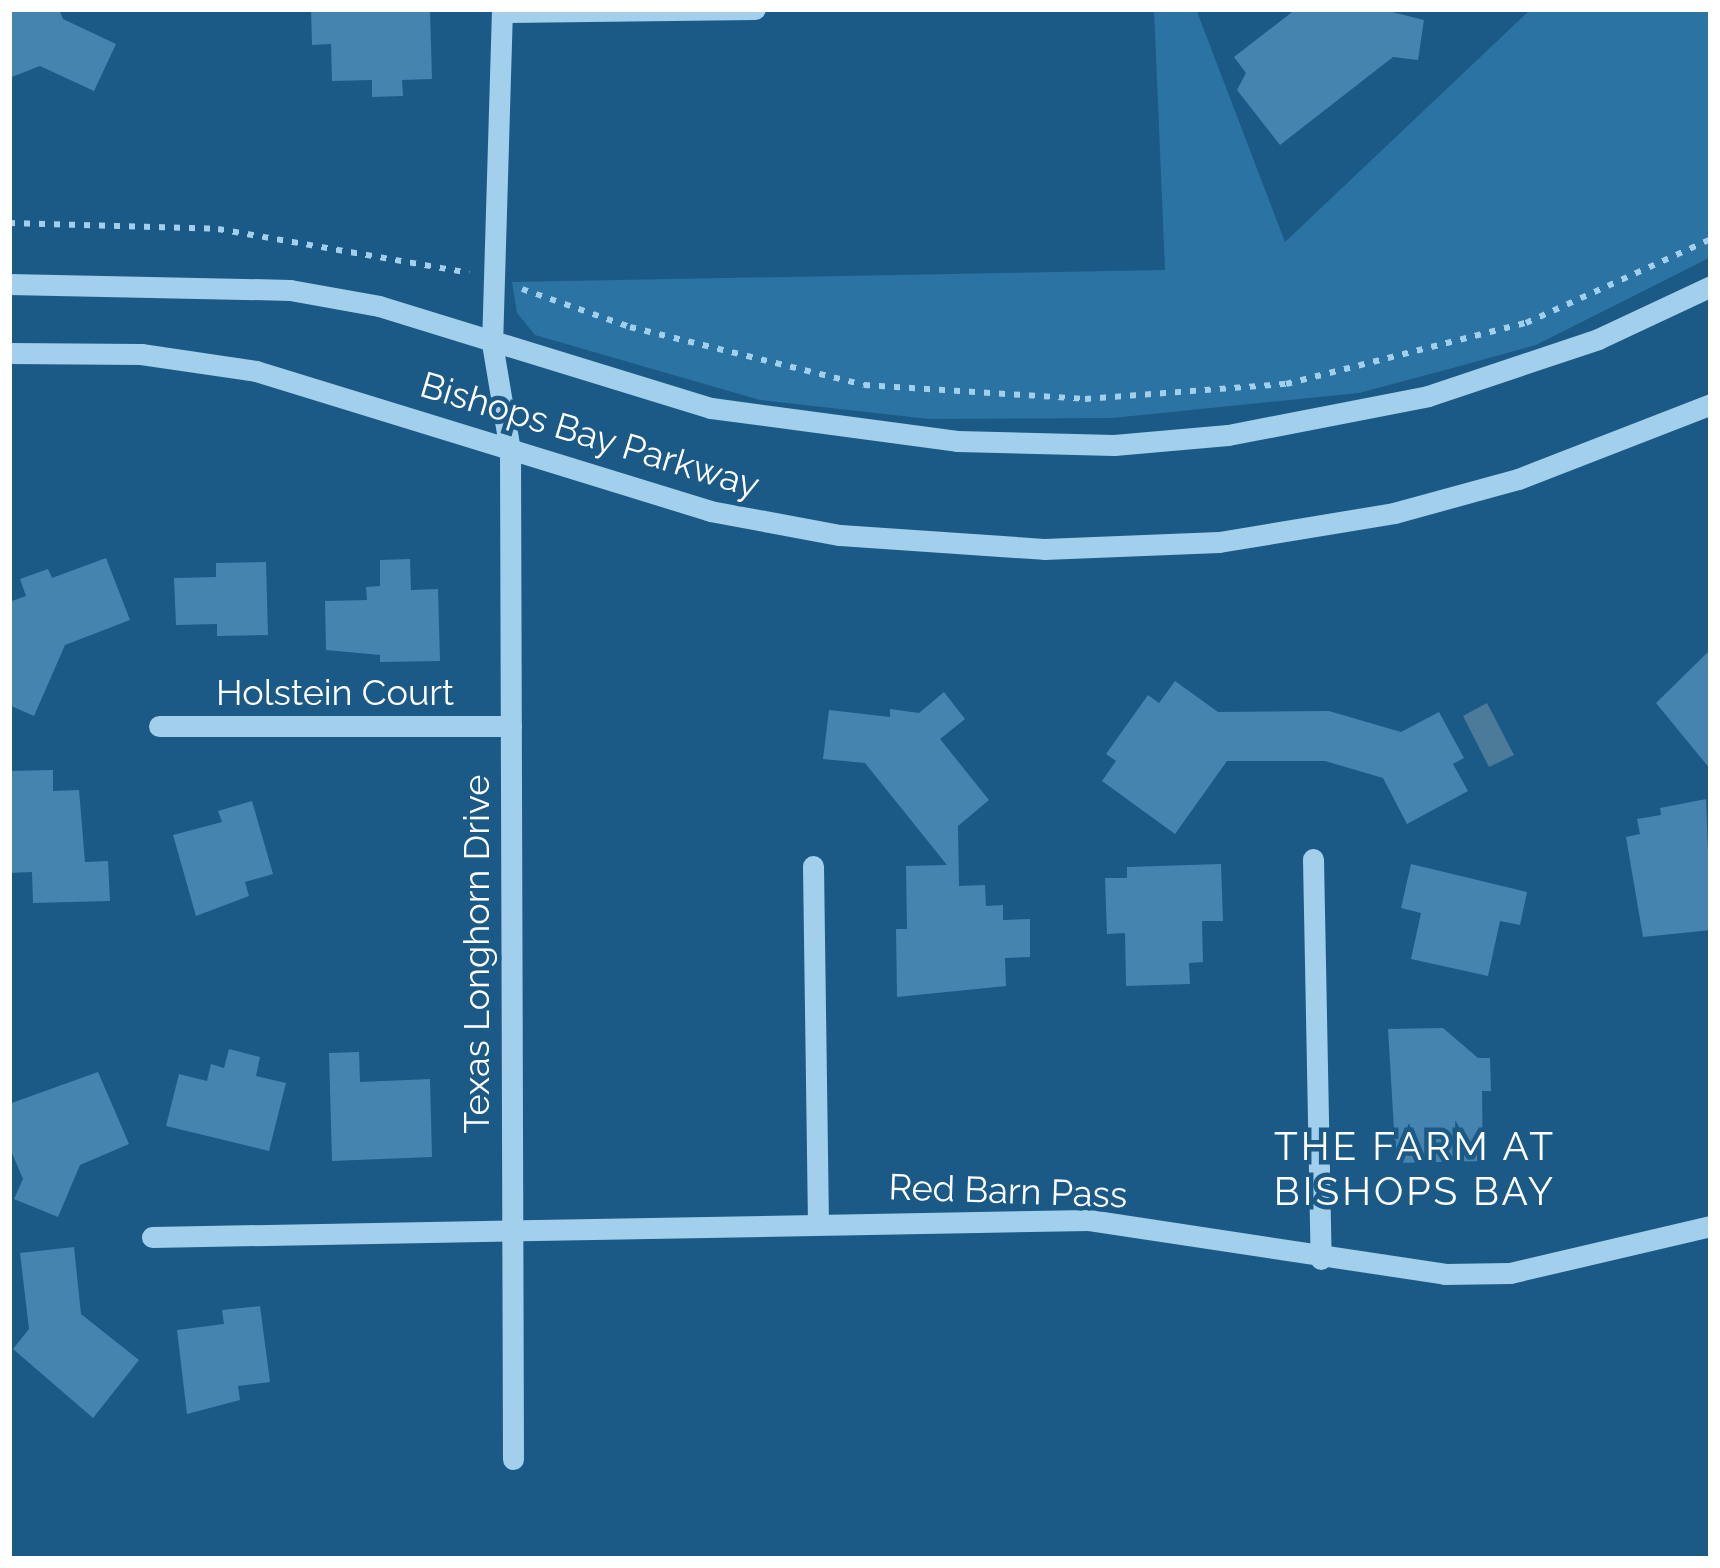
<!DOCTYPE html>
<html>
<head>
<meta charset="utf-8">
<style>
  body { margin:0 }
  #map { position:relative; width:1720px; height:1568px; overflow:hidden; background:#1b5a86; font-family:Raleway,sans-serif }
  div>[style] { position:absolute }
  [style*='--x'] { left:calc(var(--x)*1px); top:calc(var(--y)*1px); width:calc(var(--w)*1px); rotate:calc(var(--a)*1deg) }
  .green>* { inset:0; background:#2b73a3 }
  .water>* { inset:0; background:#4c7a99 }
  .building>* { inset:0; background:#4484af }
  .path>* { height:6px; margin-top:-3px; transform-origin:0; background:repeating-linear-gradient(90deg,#a2cfeb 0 6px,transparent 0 15px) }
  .minor>* { height:21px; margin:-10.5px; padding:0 10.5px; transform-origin:10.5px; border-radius:10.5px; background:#a2cfeb }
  span { translate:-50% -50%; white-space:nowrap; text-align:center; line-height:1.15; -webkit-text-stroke:9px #1b5a86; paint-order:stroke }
  .street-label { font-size:36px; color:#fff }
  .neighbourhood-label { font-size:39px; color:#fff; letter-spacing:3px }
  .frame { position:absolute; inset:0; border:12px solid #fff; pointer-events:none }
</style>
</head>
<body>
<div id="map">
  <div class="green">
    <div style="clip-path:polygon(1154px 9px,1196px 9px,1285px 242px,1531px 9px,1711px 9px,1711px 257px,1536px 345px,1460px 366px,1359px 393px,1112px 418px,929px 419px,760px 400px,535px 335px,517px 313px,512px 282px,1165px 270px)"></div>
  </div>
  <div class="water">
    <div style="clip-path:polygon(1487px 703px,1514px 755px,1489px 767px,1463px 716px)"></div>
  </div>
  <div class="building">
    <div style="clip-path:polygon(9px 9px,59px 9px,63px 19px,116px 44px,94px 91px,40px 66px,9px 78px)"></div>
    <div style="clip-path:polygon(311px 9px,430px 9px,432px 79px,402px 80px,403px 96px,372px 97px,372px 80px,332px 81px,331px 44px,312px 45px)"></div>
    <div style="clip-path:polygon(1296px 9px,1380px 9px,1424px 20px,1418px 60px,1393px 57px,1280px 145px,1237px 90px,1246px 73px,1234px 57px)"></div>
    <div style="clip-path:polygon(106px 558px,130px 620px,65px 645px,34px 716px,9px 705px,9px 602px,26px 596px,20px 579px,48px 569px,52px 578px)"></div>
    <div style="clip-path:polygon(410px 559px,411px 590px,438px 589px,440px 661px,380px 662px,380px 655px,326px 650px,325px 601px,367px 600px,366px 587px,380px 586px,380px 560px)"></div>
    <div style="clip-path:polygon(266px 562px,268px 635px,217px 636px,217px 624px,176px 625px,174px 578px,216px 577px,216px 563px)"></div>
    <div style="clip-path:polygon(1711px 649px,1711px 770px,1656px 703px)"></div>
    <div style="clip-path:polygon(1175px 681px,1218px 712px,1329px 711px,1401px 732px,1439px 712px,1464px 758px,1453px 764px,1468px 791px,1407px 824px,1383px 778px,1325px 761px,1227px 761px,1175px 834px,1102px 781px,1116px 761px,1106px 754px,1148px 695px,1159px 703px)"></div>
    <div style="clip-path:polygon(944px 692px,965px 719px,940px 739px,989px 800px,958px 826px,959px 886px,985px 885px,986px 906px,1003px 905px,1003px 920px,1030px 919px,1030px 957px,1005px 958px,1006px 986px,897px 997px,896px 929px,907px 929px,906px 866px,947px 865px,865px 763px,823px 759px,829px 710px,890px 717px,890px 709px,919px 713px)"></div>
    <div style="clip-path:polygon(53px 770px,53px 791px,79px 790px,85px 862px,108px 861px,110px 901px,33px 903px,32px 872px,9px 873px,9px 771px)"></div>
    <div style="clip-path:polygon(1706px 799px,1711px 930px,1643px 937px,1626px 837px,1640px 834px,1637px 819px,1661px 815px,1660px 808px)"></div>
    <div style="clip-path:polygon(252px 801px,273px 874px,245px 882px,249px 896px,196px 916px,173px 835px,222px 822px,218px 811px)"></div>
    <div style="clip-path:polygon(1221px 864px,1223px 921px,1202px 921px,1203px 962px,1189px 963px,1190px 984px,1126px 986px,1125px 933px,1107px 934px,1105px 878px,1127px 878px,1127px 867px)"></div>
    <div style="clip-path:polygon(1411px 864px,1527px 892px,1520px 925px,1500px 921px,1488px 976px,1411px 959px,1421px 913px,1401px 908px)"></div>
    <div style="clip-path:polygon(1443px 1028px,1478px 1058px,1490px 1058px,1491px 1091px,1482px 1091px,1483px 1161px,1396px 1163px,1388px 1029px)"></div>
    <div style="clip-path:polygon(229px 1049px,260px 1057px,256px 1076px,286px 1083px,269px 1151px,166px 1126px,179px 1074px,207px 1081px,211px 1064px,224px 1068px)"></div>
    <div style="clip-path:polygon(359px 1052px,360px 1082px,430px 1079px,432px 1157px,332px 1161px,329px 1053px)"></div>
    <div style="clip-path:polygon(98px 1072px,129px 1144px,80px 1165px,58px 1217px,14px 1199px,23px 1179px,9px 1146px,9px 1104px)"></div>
    <div style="clip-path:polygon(74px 1247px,81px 1314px,139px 1360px,93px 1418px,13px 1349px,29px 1329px,20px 1253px)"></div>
    <div style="clip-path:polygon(260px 1306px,270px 1382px,238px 1386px,240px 1400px,187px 1414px,177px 1330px,224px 1324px,222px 1310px)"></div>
  </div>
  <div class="path">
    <div style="--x:9;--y:223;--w:209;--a:1.6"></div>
    <div style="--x:218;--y:229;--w:255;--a:9.9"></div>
    <div style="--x:522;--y:289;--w:114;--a:19.4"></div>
    <div style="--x:630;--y:327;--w:241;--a:13.9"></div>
    <div style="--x:864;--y:385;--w:221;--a:3.6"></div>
    <div style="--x:1085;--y:399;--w:202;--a:-4.3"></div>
    <div style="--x:1286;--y:384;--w:248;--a:-14.3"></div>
    <div style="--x:1526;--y:323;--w:203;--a:-24.4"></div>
  </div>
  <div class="minor">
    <div style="--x:502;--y:9;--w:334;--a:91.7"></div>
    <div style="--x:492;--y:343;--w:109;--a:80.5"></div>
    <div style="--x:510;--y:450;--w:1009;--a:89.83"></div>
    <div style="--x:502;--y:12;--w:253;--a:-0.7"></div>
    <div style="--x:9;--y:284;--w:281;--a:1.2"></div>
    <div style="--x:290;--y:290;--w:90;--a:10.2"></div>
    <div style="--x:379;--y:306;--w:347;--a:17.1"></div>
    <div style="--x:711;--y:408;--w:248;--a:7.6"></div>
    <div style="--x:957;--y:441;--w:157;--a:1.5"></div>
    <div style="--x:1114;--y:445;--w:114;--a:-5"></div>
    <div style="--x:1228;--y:435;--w:204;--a:-11"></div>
    <div style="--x:1428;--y:396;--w:179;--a:-18.5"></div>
    <div style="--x:1598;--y:339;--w:125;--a:-25.1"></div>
    <div style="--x:9;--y:353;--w:132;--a:0.4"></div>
    <div style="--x:141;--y:354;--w:116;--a:8.4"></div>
    <div style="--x:256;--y:371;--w:475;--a:17.1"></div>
    <div style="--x:710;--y:511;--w:132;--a:10.5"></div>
    <div style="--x:840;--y:535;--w:204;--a:3.9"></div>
    <div style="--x:1044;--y:549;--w:175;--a:-2.3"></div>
    <div style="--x:1219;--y:542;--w:177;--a:-9.4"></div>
    <div style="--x:1394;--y:513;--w:129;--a:-15.3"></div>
    <div style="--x:1518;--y:479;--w:207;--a:-21.2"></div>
    <div style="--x:159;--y:726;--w:352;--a:0"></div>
    <div style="--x:1313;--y:859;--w:400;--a:88.9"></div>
    <div style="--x:813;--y:866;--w:355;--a:89.2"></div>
    <div style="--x:152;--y:1237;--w:937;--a:-1.04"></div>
    <div style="--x:1089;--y:1220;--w:359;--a:8.6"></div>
    <div style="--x:1444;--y:1274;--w:66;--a:-0.9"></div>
    <div style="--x:1510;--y:1273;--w:206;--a:-13.2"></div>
  </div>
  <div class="street-label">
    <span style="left:590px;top:435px;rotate:17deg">Bishops Bay Parkway</span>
    <span style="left:335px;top:693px">Holstein Court</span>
    <span style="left:477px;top:954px;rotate:-90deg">Texas Longhorn Drive</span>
    <span style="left:1008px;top:1191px;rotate:2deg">Red Barn Pass</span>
  </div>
  <div class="neighbourhood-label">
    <span style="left:1415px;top:1169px">THE FARM AT<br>BISHOPS BAY</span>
  </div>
  <div class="frame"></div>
</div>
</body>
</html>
